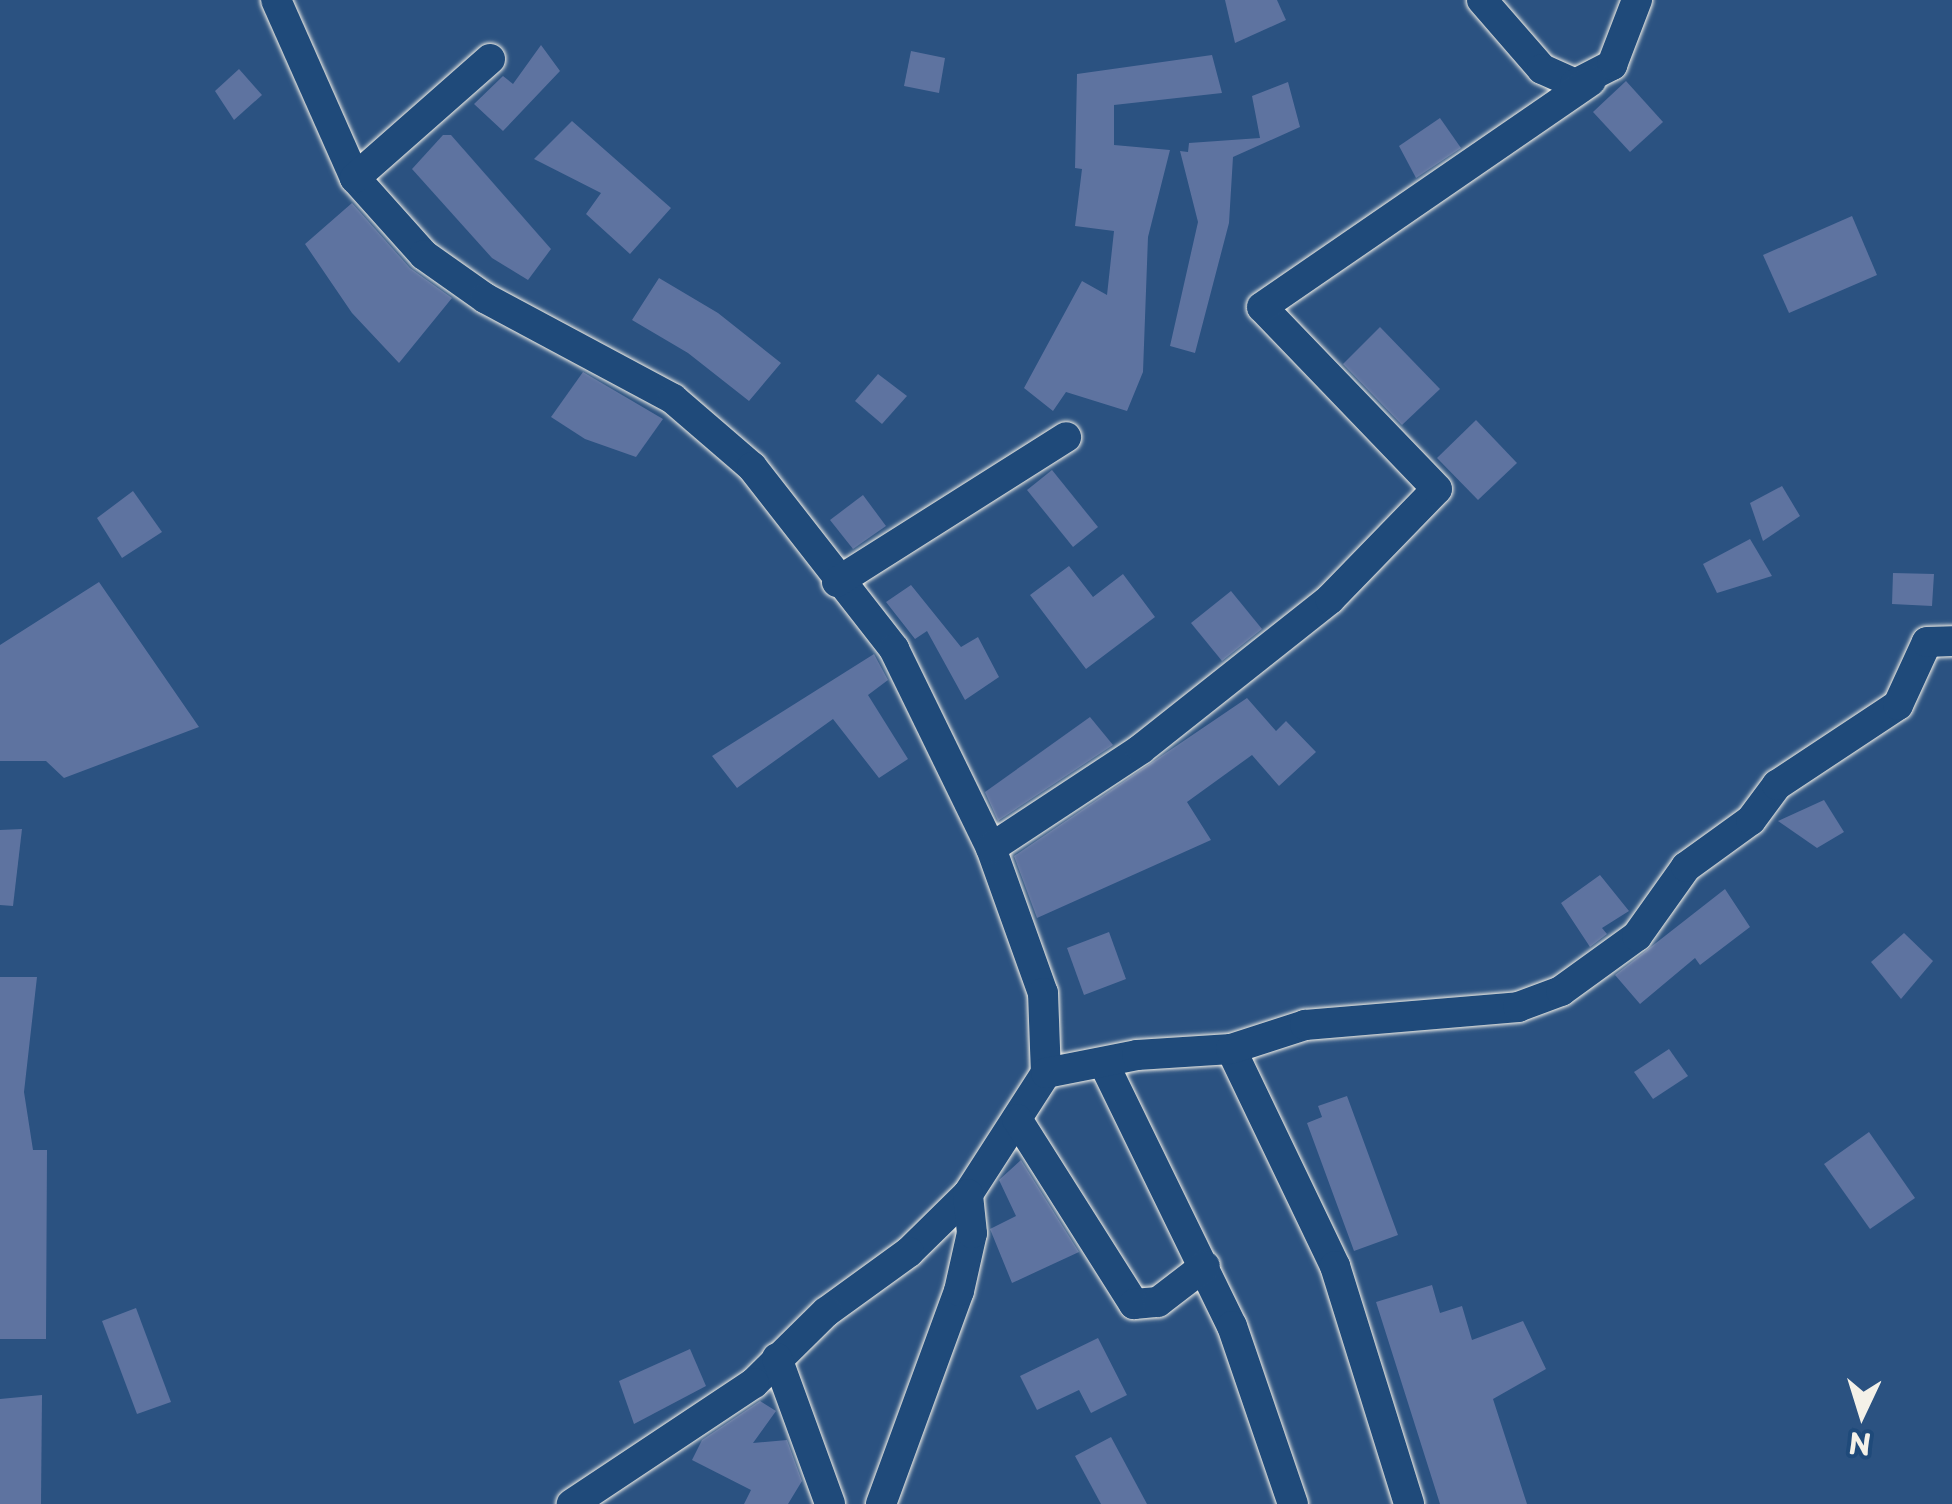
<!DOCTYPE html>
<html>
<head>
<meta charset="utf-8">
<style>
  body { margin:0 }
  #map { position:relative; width:1952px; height:1504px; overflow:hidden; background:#2b5281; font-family:"Playpen Sans",sans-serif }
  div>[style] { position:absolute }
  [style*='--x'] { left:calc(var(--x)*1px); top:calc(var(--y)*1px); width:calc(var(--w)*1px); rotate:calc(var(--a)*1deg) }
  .building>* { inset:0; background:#5e73a0 }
  .roads { filter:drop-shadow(0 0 2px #f4f1e8) drop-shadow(0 0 2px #f4f1e8) }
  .minor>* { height:30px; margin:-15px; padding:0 15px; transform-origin:15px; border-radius:15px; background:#1f4a7a }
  span { translate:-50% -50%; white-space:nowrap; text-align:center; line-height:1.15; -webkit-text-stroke:9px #1f4a7a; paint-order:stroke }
  .north { position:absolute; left:1812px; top:1364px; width:100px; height:100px; -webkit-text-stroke:8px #1f4a7a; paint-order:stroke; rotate:184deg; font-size:28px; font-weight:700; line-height:40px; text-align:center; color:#f4f1e8 }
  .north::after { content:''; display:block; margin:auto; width:35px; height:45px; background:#f4f1e8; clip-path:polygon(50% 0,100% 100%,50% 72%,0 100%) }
</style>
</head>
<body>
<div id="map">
  <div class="building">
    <div style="clip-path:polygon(1225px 0,1277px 0,1286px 20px,1235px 43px)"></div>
    <div style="clip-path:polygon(541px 45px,560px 71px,503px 131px,474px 104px,503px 76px,513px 84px)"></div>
    <div style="clip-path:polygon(911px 51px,945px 58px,939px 93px,904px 86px)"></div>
    <div style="clip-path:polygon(1212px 55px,1222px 93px,1114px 105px,1114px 145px,1170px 150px,1148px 237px,1143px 372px,1127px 411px,1066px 392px,1053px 411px,1024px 388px,1082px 281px,1107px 295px,1114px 231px,1075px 226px,1082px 169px,1075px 168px,1077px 74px)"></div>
    <div style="clip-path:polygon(239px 69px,262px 95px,234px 120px,215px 91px)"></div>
    <div style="clip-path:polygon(1626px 81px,1663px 122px,1630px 152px,1593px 112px)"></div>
    <div style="clip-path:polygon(1288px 82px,1300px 127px,1233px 157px,1229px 223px,1195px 353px,1170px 346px,1198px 222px,1180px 151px,1188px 152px,1189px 143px,1260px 138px,1252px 96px)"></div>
    <div style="clip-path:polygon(1440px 118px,1461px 148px,1416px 178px,1399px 146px)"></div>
    <div style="clip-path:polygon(572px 121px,671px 208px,630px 254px,586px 214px,601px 193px,534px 159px)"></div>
    <div style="clip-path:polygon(443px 135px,451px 135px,551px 249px,528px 280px,492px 258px,412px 169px)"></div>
    <div style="clip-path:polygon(352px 203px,410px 268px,452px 298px,399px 363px,352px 313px,305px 244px)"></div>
    <div style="clip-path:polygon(1852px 216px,1877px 275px,1789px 313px,1763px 255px)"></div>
    <div style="clip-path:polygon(659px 278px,718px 313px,781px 363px,749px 401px,688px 353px,632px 320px)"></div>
    <div style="clip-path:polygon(1380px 327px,1440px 389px,1402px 425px,1343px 364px)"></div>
    <div style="clip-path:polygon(583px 372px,663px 419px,636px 457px,585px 439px,551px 417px)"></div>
    <div style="clip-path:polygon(878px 374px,907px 396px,882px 424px,855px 401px)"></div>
    <div style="clip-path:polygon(1476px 420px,1517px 463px,1478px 500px,1437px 458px)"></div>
    <div style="clip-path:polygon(1052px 470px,1098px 527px,1073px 547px,1027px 490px)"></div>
    <div style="clip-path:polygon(1782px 486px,1800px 516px,1763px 541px,1750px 503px)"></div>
    <div style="clip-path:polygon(133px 491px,162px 532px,122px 558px,97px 518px)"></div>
    <div style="clip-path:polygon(863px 495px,886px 526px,853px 549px,830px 520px)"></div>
    <div style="clip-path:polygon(1750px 539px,1772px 576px,1717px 593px,1703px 564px)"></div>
    <div style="clip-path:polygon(1069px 566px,1093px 597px,1123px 574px,1155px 617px,1086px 669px,1030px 595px)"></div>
    <div style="clip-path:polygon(1893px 573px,1934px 574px,1932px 606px,1892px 604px)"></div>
    <div style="clip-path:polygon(99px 582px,199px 727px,64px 778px,46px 761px,0 761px,0 645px)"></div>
    <div style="clip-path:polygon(911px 585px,961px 647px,978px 637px,999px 677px,965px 700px,927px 631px,915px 639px,886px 602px)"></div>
    <div style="clip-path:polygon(1231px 591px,1262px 629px,1222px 661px,1191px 623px)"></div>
    <div style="clip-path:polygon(874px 654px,888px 680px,868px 695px,908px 759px,879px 778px,833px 719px,737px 788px,712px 756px)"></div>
    <div style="clip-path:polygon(1247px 698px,1276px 731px,1286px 721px,1316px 752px,1279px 786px,1252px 755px,1187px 802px,1211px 840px,1037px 918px,1014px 856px)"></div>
    <div style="clip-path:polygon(1090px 717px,1113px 745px,998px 821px,985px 792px)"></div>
    <div style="clip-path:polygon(1824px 800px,1844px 832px,1817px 848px,1778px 821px)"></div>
    <div style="clip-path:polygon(22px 829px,13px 906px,0 905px,0 830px)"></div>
    <div style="clip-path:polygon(1600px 875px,1629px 911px,1602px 928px,1607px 934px,1590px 947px,1561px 903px)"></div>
    <div style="clip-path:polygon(1725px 889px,1750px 927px,1700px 965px,1695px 958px,1640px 1004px,1615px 975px)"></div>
    <div style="clip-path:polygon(1109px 932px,1126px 979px,1084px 995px,1067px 948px)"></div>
    <div style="clip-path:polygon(1904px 933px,1933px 961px,1901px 999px,1871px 962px)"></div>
    <div style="clip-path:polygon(0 977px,37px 977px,24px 1092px,33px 1150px,47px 1150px,46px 1339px,0 1339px)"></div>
    <div style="clip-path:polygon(1669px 1049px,1688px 1076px,1653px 1099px,1634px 1072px)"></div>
    <div style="clip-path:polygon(1347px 1096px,1398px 1235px,1354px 1251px,1307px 1123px,1322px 1117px,1318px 1106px)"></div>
    <div style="clip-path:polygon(1869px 1132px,1915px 1198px,1870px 1229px,1824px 1164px)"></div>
    <div style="clip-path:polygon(1021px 1160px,1079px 1252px,1012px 1283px,990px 1229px,1016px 1216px,999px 1180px)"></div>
    <div style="clip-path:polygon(1432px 1285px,1440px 1313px,1462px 1306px,1472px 1340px,1523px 1321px,1546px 1369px,1493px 1399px,1527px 1504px,1440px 1504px,1376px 1302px)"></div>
    <div style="clip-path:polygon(136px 1308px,171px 1402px,137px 1414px,102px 1321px)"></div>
    <div style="clip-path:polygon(1098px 1338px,1127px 1395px,1091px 1413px,1079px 1390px,1037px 1410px,1020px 1376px)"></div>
    <div style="clip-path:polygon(690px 1349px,706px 1386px,634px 1424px,619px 1381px)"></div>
    <div style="clip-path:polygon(42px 1395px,41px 1504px,0 1504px,0 1399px)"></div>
    <div style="clip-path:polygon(760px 1401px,776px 1411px,753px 1443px,787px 1440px,802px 1481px,788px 1504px,744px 1504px,751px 1490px,692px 1460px,702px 1440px)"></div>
    <div style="clip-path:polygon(1111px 1437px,1147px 1504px,1101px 1504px,1075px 1456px)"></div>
  </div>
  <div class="roads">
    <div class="minor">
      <div style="--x:276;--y:0;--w:195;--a:66.1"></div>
      <div style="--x:355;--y:178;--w:103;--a:48.1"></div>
      <div style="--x:424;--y:255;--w:75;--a:35.2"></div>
      <div style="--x:485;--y:298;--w:213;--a:28.2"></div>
      <div style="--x:673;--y:399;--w:104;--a:40.7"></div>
      <div style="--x:752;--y:467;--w:231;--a:52"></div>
      <div style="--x:894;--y:649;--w:221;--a:64"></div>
      <div style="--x:991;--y:848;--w:154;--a:70.3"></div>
      <div style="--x:1043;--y:993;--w:80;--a:87.9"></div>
      <div style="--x:1046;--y:1073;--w:144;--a:122.8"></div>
      <div style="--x:968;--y:1194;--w:83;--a:135.5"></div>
      <div style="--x:909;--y:1252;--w:102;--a:144.1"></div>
      <div style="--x:826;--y:1312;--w:101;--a:135.4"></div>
      <div style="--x:754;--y:1383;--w:219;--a:146.4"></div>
      <div style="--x:1482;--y:0;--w:91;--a:49"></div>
      <div style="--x:1542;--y:69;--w:36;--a:24"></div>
      <div style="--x:1575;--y:84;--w:42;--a:-27.2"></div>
      <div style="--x:1612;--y:65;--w:70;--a:-69"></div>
      <div style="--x:355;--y:178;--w:180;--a:-41.4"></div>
      <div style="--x:837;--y:582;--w:271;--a:-32.3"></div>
      <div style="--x:991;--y:848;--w:180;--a:-33.4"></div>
      <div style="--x:1141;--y:749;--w:241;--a:-38.4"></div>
      <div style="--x:1330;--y:599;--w:153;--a:-45.8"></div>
      <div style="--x:1437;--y:489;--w:252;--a:-133.9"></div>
      <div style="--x:1262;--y:307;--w:399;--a:-34.5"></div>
      <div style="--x:1231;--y:1049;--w:241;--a:64.4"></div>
      <div style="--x:1335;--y:1266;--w:249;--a:72.7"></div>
      <div style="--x:1105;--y:1066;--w:289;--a:64"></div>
      <div style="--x:1232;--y:1326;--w:188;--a:71.1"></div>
      <div style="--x:1046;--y:1073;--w:93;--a:-11.2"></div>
      <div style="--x:1137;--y:1055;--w:94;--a:-3.7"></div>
      <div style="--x:1231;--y:1049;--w:78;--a:-18"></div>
      <div style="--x:1305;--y:1025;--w:214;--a:-4.8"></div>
      <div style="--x:1518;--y:1007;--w:46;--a:-20.4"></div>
      <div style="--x:1561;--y:991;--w:94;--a:-35.9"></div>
      <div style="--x:1637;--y:936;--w:85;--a:-54.6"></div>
      <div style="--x:1686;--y:867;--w:80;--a:-35.9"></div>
      <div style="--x:1751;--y:820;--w:44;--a:-53.4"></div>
      <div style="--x:1777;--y:785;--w:145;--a:-33.5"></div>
      <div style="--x:1898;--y:705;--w:69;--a:-65.3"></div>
      <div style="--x:1927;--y:642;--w:25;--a:-2"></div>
      <div style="--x:1017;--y:1119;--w:219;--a:57.7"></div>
      <div style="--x:1134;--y:1304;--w:24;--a:-5"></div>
      <div style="--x:1158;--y:1302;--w:59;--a:-37.5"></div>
      <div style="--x:777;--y:1358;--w:155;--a:70"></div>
      <div style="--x:881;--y:1504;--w:227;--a:-69.9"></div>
      <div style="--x:959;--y:1291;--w:59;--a:-77.4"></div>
      <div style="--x:972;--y:1233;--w:39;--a:-96"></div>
    </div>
  </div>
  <div class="north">N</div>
</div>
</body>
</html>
